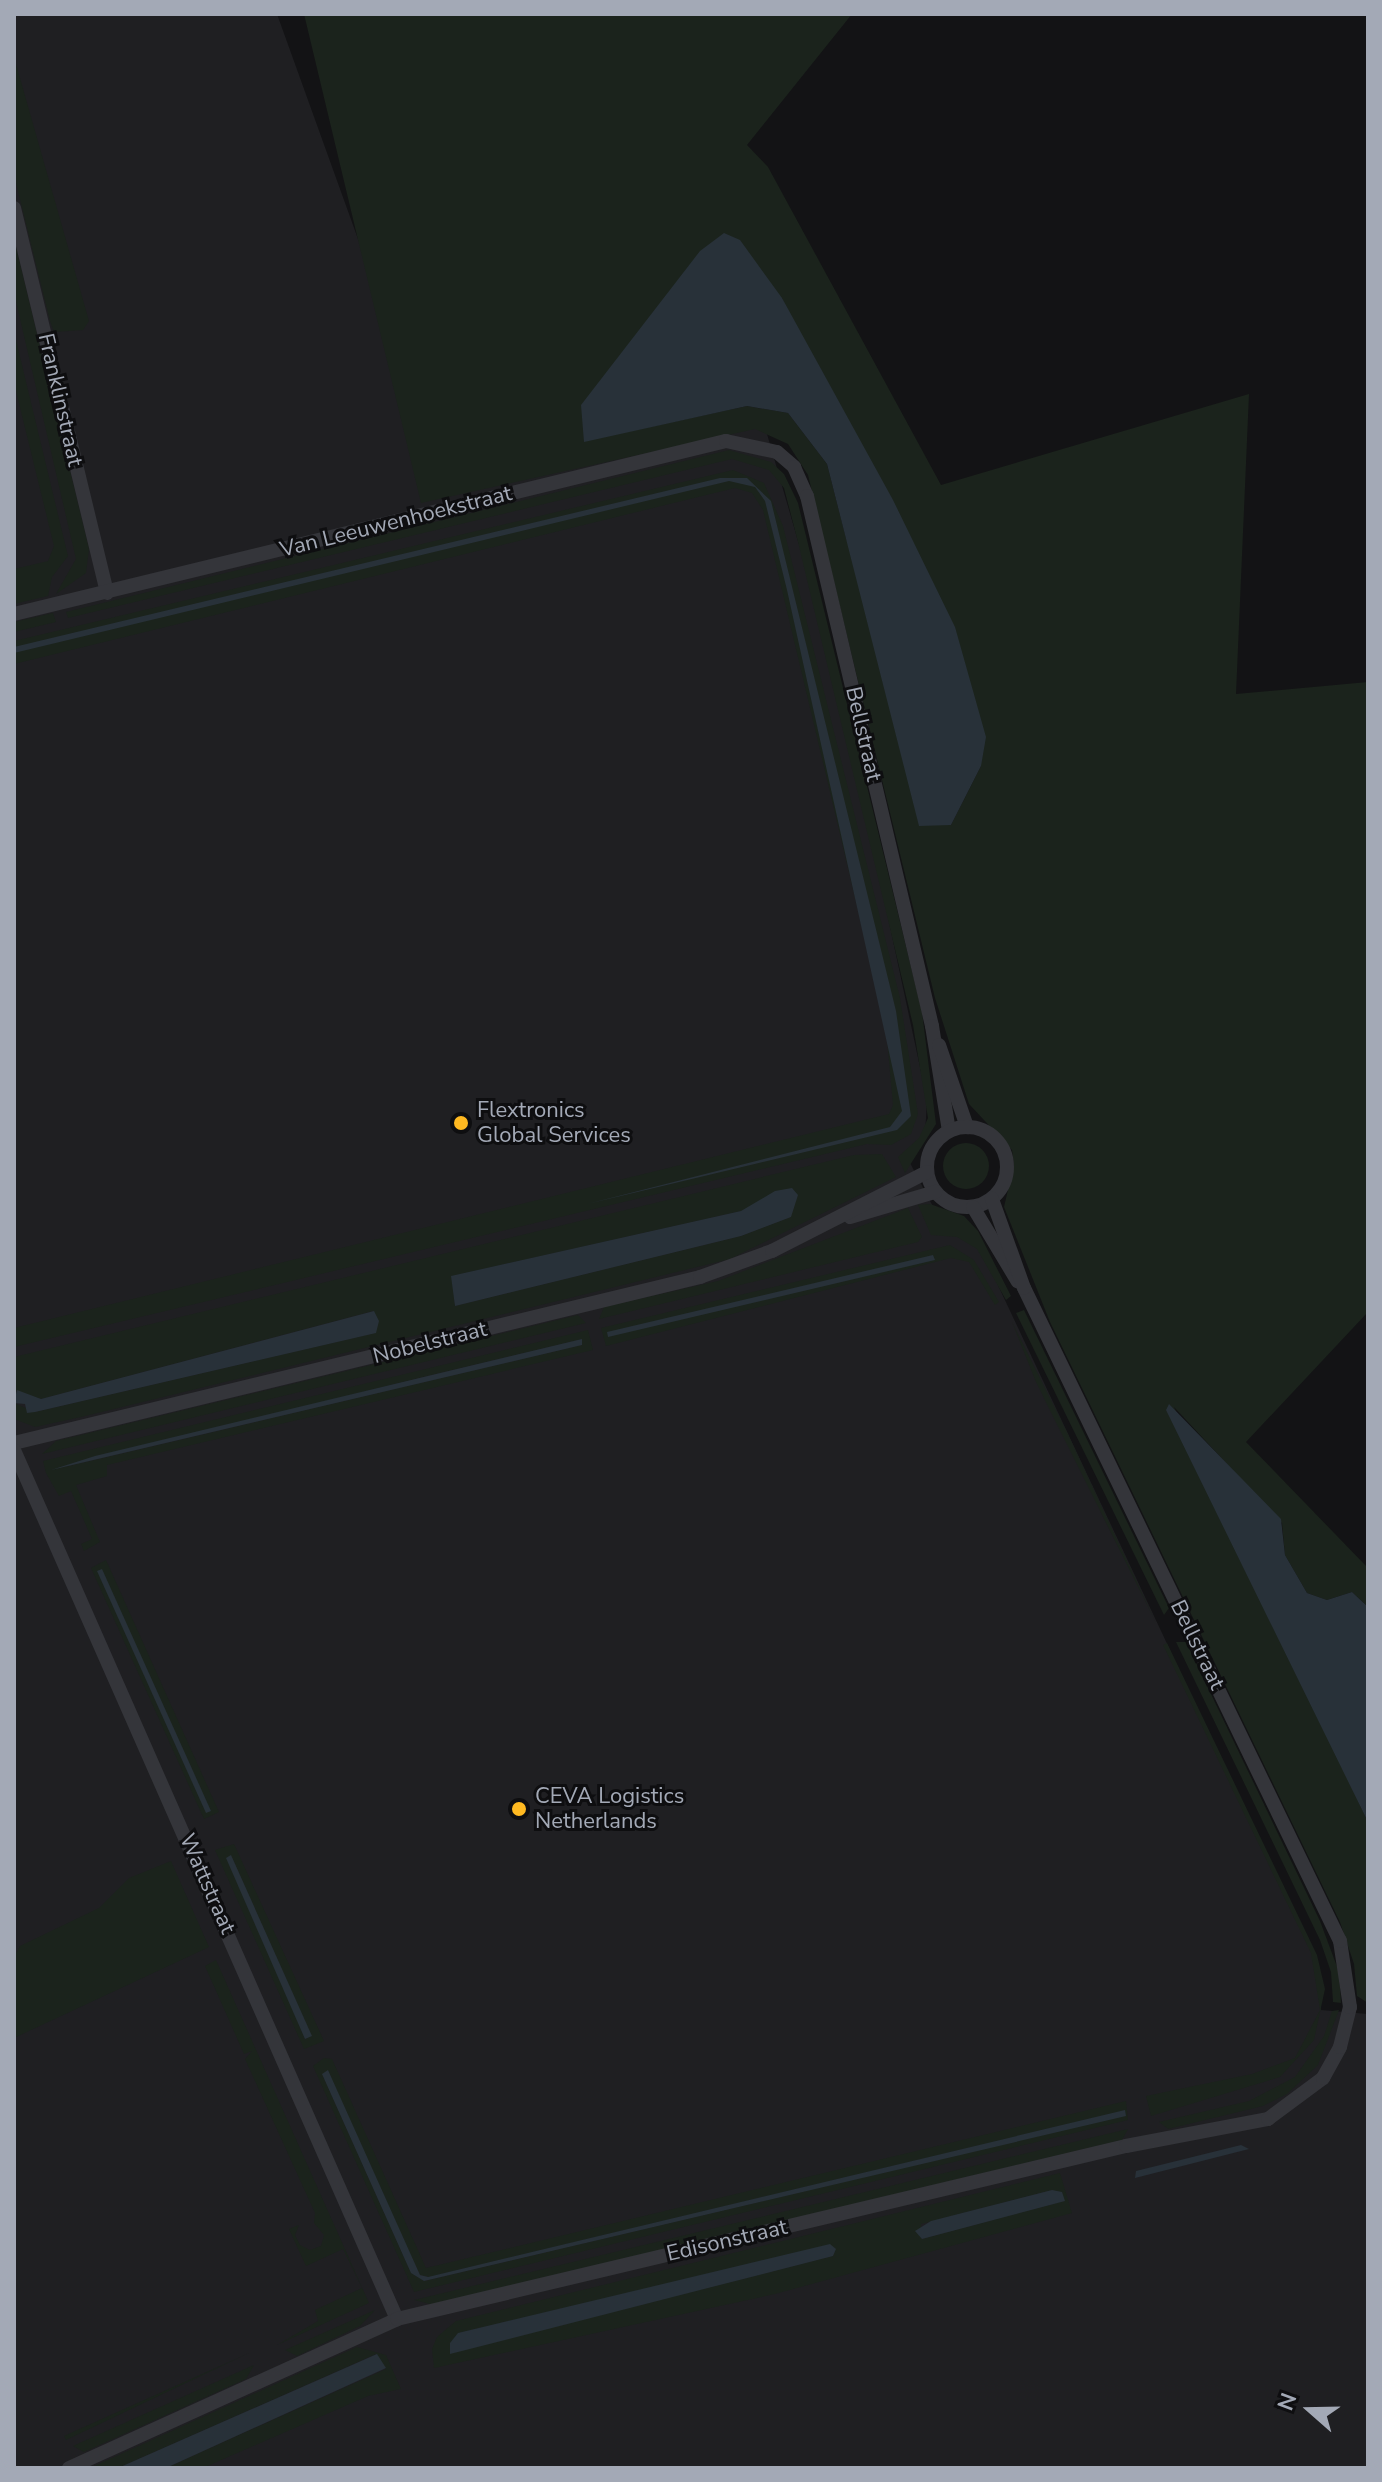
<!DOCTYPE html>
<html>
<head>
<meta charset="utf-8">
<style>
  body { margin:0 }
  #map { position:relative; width:1382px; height:2482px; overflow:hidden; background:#131315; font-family:"Nunito Sans",sans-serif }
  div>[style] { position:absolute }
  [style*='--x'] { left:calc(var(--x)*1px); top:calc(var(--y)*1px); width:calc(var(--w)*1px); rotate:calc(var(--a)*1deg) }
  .built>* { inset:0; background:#1f1f22 }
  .green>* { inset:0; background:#1b231c }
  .round { border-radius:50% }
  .water>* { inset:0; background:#283139 }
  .street>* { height:14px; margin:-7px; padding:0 7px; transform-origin:7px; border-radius:7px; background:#34353a }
  .street>.ring { margin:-7px; padding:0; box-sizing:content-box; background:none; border:14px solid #34353a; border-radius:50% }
  .dots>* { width:22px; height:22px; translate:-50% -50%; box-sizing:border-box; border:4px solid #0e0e10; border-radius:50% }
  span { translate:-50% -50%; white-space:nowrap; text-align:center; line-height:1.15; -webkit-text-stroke:6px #0e0e10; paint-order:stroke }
  .street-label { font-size:22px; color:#a3a9b6 }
  .poi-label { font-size:22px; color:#a3a9b6 }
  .left { translate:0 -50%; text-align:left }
  .frame { position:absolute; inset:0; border:16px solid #a3a9b6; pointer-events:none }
  .north { position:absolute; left:1270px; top:2370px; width:80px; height:80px; -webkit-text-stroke:6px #0e0e10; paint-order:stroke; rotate:290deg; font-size:22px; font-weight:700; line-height:32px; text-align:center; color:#a3a9b6 }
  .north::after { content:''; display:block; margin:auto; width:28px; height:36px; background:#a3a9b6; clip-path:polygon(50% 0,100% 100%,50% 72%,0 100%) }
</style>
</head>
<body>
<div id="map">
  <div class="built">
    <div style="clip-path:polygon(14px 14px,277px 14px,443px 475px,763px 420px,835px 669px,927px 1100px,925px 1136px,909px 1161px,939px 1218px,971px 1228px,1320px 1968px,1321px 2010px,1368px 2014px,1368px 2468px,14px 2468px)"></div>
  </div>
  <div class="green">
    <div style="clip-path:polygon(evenodd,304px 14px,852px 14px,747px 145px,768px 167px,941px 485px,1249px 394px,1236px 694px,1368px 682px,1368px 1312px,1246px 1442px,1368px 1568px,1368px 1607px,1352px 1592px,1327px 1600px,1307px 1593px,1285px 1555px,1282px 1523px,1174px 1407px,1368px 1822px,1368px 2003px,1357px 1996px,1354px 1964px,1340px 1922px,1050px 1322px,1004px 1207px,1014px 1164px,1012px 1150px,969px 1104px,935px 998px,808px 475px,788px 444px,755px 429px,421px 503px,304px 14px,782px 298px,981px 766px,951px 825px,846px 538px,827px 464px,788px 413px,747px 406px,584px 441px,782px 298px)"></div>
    <div style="clip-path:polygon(14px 57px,89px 321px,83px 330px,54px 332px,50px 321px,14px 175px)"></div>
    <div style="clip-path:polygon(14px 239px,89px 549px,86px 573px,56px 594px,76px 559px,14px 293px)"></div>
    <div style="clip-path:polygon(14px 332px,68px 556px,52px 577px,48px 596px,14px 604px,14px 569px,48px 561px,54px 546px,14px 383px)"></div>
    <div style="clip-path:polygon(729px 450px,771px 462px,784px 474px,798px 503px,922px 1012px,936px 1124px,905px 1173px,898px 1157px,919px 1138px,928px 1118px,913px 1025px,798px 542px,784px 488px,769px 470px,732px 459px,68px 618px,66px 612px)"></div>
    <div style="clip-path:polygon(733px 470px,764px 483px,783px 526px,900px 998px,918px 1114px,911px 1134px,891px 1145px,867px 1144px,14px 1347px,14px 1328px,889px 1114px,893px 1105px,886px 1028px,763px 510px,752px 493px,735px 488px,14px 664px,14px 641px)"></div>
    <div style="clip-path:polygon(53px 613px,56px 622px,14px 632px,14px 622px)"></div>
    <div class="round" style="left:943px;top:1143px;width:46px;height:46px"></div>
    <div style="clip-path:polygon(evenodd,882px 1154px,896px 1177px,730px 1259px,81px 1417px,35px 1427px,14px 1419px,14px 1403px,35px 1412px,375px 1333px,373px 1311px,41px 1399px,14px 1391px,14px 1357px,854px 1155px,882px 1154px,741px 1211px,791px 1217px,741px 1236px,455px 1306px,452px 1276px,741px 1211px)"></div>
    <div style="clip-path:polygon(930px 1204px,964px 1216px,978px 1231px,1011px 1296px,1006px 1300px,977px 1249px,957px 1237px,931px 1235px,918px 1205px)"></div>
    <div style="clip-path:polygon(908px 1208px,922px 1237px,918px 1242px,599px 1319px,604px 1307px,718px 1281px)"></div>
    <div style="clip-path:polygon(950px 1245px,974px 1260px,999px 1302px,995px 1305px,969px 1262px,951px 1258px,606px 1346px,601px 1328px)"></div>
    <div style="clip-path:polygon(1024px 1310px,1169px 1608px,1164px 1615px,1016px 1313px)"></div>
    <div style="clip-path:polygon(578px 1315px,586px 1323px,42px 1454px,56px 1441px)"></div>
    <div style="clip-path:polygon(1012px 1322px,1067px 1432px,1156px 1623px,1036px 1382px)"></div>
    <div style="clip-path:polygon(evenodd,588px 1330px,593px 1350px,107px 1465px,107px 1476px,76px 1485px,100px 1542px,84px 1551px,81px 1544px,92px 1539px,71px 1491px,59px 1496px,46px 1473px,43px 1461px,588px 1330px,582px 1339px,582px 1345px,52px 1470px,427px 1376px,582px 1339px)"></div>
    <div style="clip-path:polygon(106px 1560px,219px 1812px,204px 1819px,91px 1568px)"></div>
    <div style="clip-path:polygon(1176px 1642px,1186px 1642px,1320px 1921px,1339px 1972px,1341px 2003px,1333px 2002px,1331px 1972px,1320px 1940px)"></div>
    <div style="clip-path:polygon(1167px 1643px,1317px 1955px,1325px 1989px,1314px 2040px,1280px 2077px,1151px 2116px,1146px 2096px,1252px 2074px,1295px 2058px,1320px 2010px,1311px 1953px,1163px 1645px)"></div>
    <div style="clip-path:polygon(evenodd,234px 1844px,324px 2041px,304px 2049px,215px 1850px,234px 1844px,231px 1855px,311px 2035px,306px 2039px,305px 2039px,231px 1855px)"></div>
    <div style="clip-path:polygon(171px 1861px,209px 1947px,14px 2038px,14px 1957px,20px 1946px,99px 1908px,129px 1878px)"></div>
    <div style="clip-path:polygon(216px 1960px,369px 2303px,277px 2345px,318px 2321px,315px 2310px,362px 2288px,343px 2249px,306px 2266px,289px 2229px,299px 2225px,295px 2235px,300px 2245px,310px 2250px,321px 2246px,324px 2235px,314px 2223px,315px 2213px,245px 2059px,252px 2051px,244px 2054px,205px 1966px)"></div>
    <div style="clip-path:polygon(1339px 2010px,1318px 2065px,1287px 2094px,1263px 2106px,1168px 2129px,1159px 2122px,1249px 2101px,1295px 2077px,1324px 2036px,1332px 2011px)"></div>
    <div style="clip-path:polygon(evenodd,324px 2058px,332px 2059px,426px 2268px,1126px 2101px,1128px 2120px,414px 2292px,313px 2066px,324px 2058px,322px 2074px,420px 2275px,429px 2277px,1124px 2111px,1126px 2115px,425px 2281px,411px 2273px,322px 2074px)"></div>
    <div style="clip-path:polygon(1128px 2129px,1122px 2140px,434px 2305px,414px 2300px)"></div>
    <div style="clip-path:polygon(evenodd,1060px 2173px,1072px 2213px,775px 2294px,434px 2368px,432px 2349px,437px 2337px,456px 2321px,1060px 2173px,1052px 2190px,1064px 2201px,922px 2239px,921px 2224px,1052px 2190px,1060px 2173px,830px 2245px,835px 2249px,833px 2256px,451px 2353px,459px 2333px,830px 2245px)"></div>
    <div style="clip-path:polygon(375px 2310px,360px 2326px,297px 2356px,285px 2350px)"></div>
    <div style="clip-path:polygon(357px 2347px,386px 2355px,401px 2389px,368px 2396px,203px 2468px,166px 2468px,386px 2369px,376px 2354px,118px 2468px,90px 2468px)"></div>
    <div style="clip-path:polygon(249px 2353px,66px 2440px,64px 2436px)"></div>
    <div style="clip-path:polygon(254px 2365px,246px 2379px,84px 2452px,73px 2446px)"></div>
  </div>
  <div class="water">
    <div style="clip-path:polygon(724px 233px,740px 240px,782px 298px,893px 500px,955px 627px,986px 737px,981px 766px,951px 825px,919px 826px,827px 464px,788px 413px,747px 406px,584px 442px,581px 405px,700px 251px)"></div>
    <div style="clip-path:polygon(720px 478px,747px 478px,771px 501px,896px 1011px,911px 1116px,897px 1130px,587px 1204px,890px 1127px,902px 1111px,787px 590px,765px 501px,755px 487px,729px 481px,14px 653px,14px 647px)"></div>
    <div style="clip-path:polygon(792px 1188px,798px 1195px,791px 1217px,741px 1236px,455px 1306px,451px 1276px,741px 1211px,775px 1191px)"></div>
    <div style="clip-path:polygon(933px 1255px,935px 1260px,608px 1337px,607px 1332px)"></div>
    <div style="clip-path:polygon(374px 1311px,379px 1321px,376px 1333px,35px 1412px,27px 1413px,25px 1404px,14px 1403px,17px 1390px,41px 1399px)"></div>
    <div style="clip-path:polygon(582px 1339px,582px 1345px,51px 1470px,95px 1456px)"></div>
    <div style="clip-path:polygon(1169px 1404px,1281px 1519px,1285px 1555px,1307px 1593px,1327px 1600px,1352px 1592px,1368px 1607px,1368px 1822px,1166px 1410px)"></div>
    <div style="clip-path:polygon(102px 1569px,211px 1811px,206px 1813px,97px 1571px)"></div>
    <div style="clip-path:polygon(231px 1855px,312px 2036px,305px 2039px,226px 1858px)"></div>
    <div style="clip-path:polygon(328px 2070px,420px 2275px,428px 2277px,1125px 2110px,1126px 2116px,424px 2281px,411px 2273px,322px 2074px)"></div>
    <div style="clip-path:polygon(1241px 2145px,1249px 2149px,1135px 2178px,1136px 2171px)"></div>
    <div style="clip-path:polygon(1052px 2190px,1062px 2192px,1065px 2201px,922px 2239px,915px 2231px,931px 2221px)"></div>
    <div style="clip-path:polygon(830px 2244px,836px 2249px,833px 2256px,450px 2354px,450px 2343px,458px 2333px)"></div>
    <div style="clip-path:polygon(377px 2354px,386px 2368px,166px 2468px,118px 2468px)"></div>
  </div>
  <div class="street">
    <div style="--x:14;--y:208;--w:396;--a:76.4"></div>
    <div style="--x:14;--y:614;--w:733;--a:-13.66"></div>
    <div style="--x:726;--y:441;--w:52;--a:12.2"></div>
    <div style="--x:777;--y:452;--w:23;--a:41"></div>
    <div style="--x:794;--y:467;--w:32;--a:66"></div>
    <div style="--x:807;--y:496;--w:545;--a:76.73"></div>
    <div style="--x:932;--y:1026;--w:106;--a:80.8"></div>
    <div style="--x:939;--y:1045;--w:87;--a:71.1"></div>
    <div class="ring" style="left:927px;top:1127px;width:66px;height:66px"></div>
    <div style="--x:973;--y:1207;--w:87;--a:59"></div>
    <div style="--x:850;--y:1217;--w:89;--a:-16.4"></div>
    <div style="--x:14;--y:1443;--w:706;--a:-13.6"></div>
    <div style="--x:700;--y:1277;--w:77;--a:-19.9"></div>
    <div style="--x:772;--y:1251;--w:174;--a:-27"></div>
    <div style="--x:14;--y:1450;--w:950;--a:66.22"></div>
    <div style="--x:69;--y:2468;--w:360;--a:-24.4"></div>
    <div style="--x:397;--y:2319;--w:749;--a:-13.35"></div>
    <div style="--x:1126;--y:2146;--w:145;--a:-10.8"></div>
    <div style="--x:1268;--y:2119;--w:69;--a:-36.7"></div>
    <div style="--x:1323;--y:2078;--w:35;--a:-61"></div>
    <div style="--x:1340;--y:2047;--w:41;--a:-76"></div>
    <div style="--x:1350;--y:2007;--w:67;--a:-98.6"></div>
    <div style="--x:1340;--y:1941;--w:725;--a:-115.82"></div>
    <div style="--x:1024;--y:1288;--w:95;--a:-109.8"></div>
  </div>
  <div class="dots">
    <div style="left:461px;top:1123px;background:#ffb921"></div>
    <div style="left:519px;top:1809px;background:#ffb921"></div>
  </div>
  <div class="street-label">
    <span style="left:60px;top:400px;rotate:77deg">Franklinstraat</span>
    <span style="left:396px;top:522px;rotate:-14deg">Van Leeuwenhoekstraat</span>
    <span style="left:863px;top:734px;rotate:77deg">Bellstraat</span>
    <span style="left:430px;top:1343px;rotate:-14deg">Nobelstraat</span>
    <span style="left:1197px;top:1645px;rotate:64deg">Bellstraat</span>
    <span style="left:207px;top:1884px;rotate:66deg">Wattstraat</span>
    <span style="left:727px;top:2241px;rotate:-13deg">Edisonstraat</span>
  </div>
  <div class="poi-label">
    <span class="left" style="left:477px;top:1123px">Flextronics<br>Global Services</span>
    <span class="left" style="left:535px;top:1809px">CEVA Logistics<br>Netherlands</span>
  </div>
  <div class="frame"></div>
  <div class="north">N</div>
</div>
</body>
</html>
